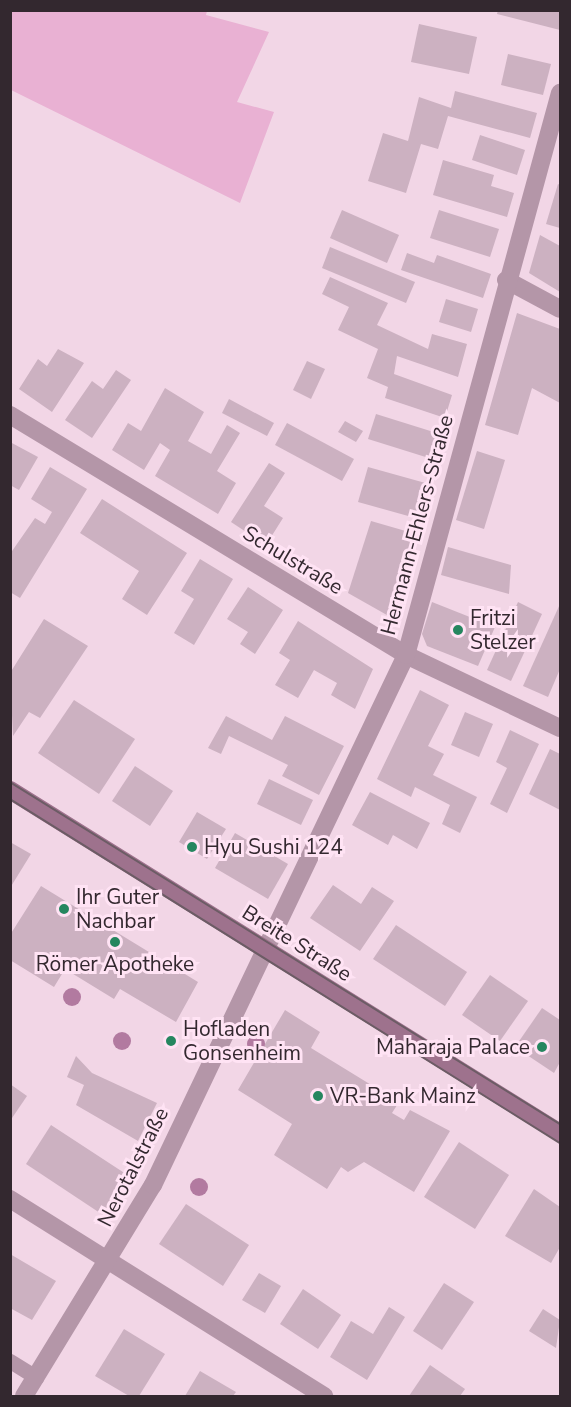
<!DOCTYPE html>
<html>
<head>
<meta charset="utf-8">
<style>
  body { margin:0 }
  #map { position:relative; width:571px; height:1407px; overflow:hidden; background:#f2d6e6; font-family:"Nunito Sans",sans-serif }
  div>[style] { position:absolute }
  [style*='--x'] { left:calc(var(--x)*1px); top:calc(var(--y)*1px); width:calc(var(--w)*1px); rotate:calc(var(--a)*1deg) }
  .green>* { inset:0; background:#e9b1d3 }
  .building>* { inset:0; background:#ccb1c1 }
  .lane>* { height:15px; margin:-7.5px; padding:0 7.5px; transform-origin:7.5px; border-radius:7.5px; background:#b496a8 }
  .street>* { height:18px; margin:-9px; padding:0 9px; transform-origin:9px; border-radius:9px; background:#b496a8 }
  .secondary>* { height:18px; margin:-9px; padding:0 9px; transform-origin:9px; border-radius:9px; background:#9e728d }
  .tram>* { height:1.5px; margin:-0.75px; padding:0 0.75px; transform-origin:0.75px; border-radius:0.75px; background:#6c5c65 }
  .trees>* { width:18px; height:18px; margin:-9px; border-radius:50%; background:#b27aa0 }
  .dots>* { width:16px; height:16px; translate:-50% -50%; box-sizing:border-box; border:3px solid #ffe3f4; border-radius:50% }
  span { translate:-50% -50%; white-space:nowrap; text-align:center; line-height:1.15; -webkit-text-stroke:6px #ffe3f4; paint-order:stroke }
  .street-label { font-size:21px; color:#33282f }
  .poi-label { font-size:21px; color:#33282f }
  .left { translate:0 -50%; text-align:left }
  .right { translate:-100% -50%; text-align:right }
  .frame { position:absolute; inset:0; border:12px solid #33282f; pointer-events:none }
</style>
</head>
<body>
<div id="map">
  <div class="green">
    <div style="clip-path:polygon(10px 11px,207px 11px,206px 15px,269px 32px,237px 102px,274px 112px,240px 203px,11px 90px)"></div>
  </div>
  <div class="building">
    <div style="clip-path:polygon(498px 10px,560px 10px,560px 30px,497px 14px)"></div>
    <div style="clip-path:polygon(419px 24px,477px 37px,469px 74px,411px 62px)"></div>
    <div style="clip-path:polygon(508px 54px,551px 64px,543px 95px,501px 85px)"></div>
    <div style="clip-path:polygon(455px 91px,537px 113px,530px 138px,448px 116px,438px 149px,421px 144px,406px 193px,368px 181px,383px 133px,408px 141px,419px 97px,451px 108px)"></div>
    <div style="clip-path:polygon(480px 135px,525px 150px,517px 175px,472px 160px)"></div>
    <div style="clip-path:polygon(443px 160px,494px 175px,491px 186px,514px 193px,507px 217px,433px 195px)"></div>
    <div style="clip-path:polygon(558px 184px,560px 185px,560px 228px,546px 224px)"></div>
    <div style="clip-path:polygon(342px 210px,399px 235px,387px 263px,330px 238px)"></div>
    <div style="clip-path:polygon(439px 210px,499px 229px,490px 257px,430px 238px)"></div>
    <div style="clip-path:polygon(540px 235px,560px 246px,560px 292px,529px 273px)"></div>
    <div style="clip-path:polygon(330px 247px,415px 282px,406px 303px,322px 268px)"></div>
    <div style="clip-path:polygon(407px 253px,434px 263px,437px 255px,491px 274px,483px 298px,401px 270px)"></div>
    <div style="clip-path:polygon(330px 277px,388px 303px,377px 325px,428px 349px,432px 334px,467px 344px,458px 377px,397px 356px,394px 374px,452px 395px,445px 418px,385px 398px,388px 387px,367px 378px,378px 349px,338px 330px,349px 307px,322px 294px)"></div>
    <div style="clip-path:polygon(446px 299px,478px 309px,471px 332px,439px 322px)"></div>
    <div style="clip-path:polygon(517px 313px,560px 329px,560px 403px,532px 388px,518px 435px,485px 425px)"></div>
    <div style="clip-path:polygon(58px 349px,84px 363px,52px 412px,19px 389px,38px 359px,47px 366px)"></div>
    <div style="clip-path:polygon(307px 361px,325px 369px,311px 399px,293px 390px)"></div>
    <div style="clip-path:polygon(116px 370px,131px 380px,92px 438px,65px 420px,92px 381px,103px 389px)"></div>
    <div style="clip-path:polygon(165px 388px,204px 412px,188px 441px,211px 454px,227px 425px,240px 433px,217px 471px,236px 483px,218px 514px,155px 476px,170px 450px,160px 443px,144px 470px,112px 450px,128px 423px,141px 431px)"></div>
    <div style="clip-path:polygon(229px 399px,274px 423px,267px 436px,222px 413px)"></div>
    <div style="clip-path:polygon(376px 414px,440px 434px,432px 459px,368px 439px)"></div>
    <div style="clip-path:polygon(345px 421px,363px 431px,356px 442px,338px 432px)"></div>
    <div style="clip-path:polygon(287px 423px,354px 459px,342px 481px,275px 445px)"></div>
    <div style="clip-path:polygon(10px 442px,38px 457px,19px 490px,10px 485px)"></div>
    <div style="clip-path:polygon(477px 451px,505px 460px,484px 529px,456px 520px)"></div>
    <div style="clip-path:polygon(269px 463px,285px 473px,264px 506px,283px 518px,266px 545px,231px 522px)"></div>
    <div style="clip-path:polygon(50px 467px,87px 489px,20px 598px,10px 592px,10px 554px,35px 518px,45px 524px,52px 512px,31px 499px)"></div>
    <div style="clip-path:polygon(368px 467px,429px 484px,419px 519px,358px 502px)"></div>
    <div style="clip-path:polygon(102px 499px,187px 553px,147px 615px,122px 599px,139px 571px,80px 533px)"></div>
    <div style="clip-path:polygon(371px 521px,416px 534px,394px 619px,348px 593px)"></div>
    <div style="clip-path:polygon(448px 547px,511px 565px,509px 594px,441px 575px)"></div>
    <div style="clip-path:polygon(200px 559px,233px 579px,194px 645px,174px 633px,194px 599px,181px 591px)"></div>
    <div style="clip-path:polygon(248px 587px,283px 610px,255px 654px,240px 644px,248px 632px,227px 619px)"></div>
    <div style="clip-path:polygon(432px 602px,495px 627px,478px 666px,427px 646px,422px 634px)"></div>
    <div style="clip-path:polygon(518px 602px,542px 614px,511px 681px,487px 670px)"></div>
    <div style="clip-path:polygon(560px 604px,560px 669px,548px 697px,523px 686px)"></div>
    <div style="clip-path:polygon(44px 619px,88px 646px,40px 718px,29px 712px,13px 736px,10px 673px)"></div>
    <div style="clip-path:polygon(298px 621px,373px 669px,355px 709px,331px 695px,337px 683px,314px 670px,298px 698px,275px 685px,290px 660px,279px 653px)"></div>
    <div style="clip-path:polygon(420px 690px,449px 705px,428px 746px,444px 754px,433px 775px,477px 797px,460px 833px,442px 824px,450px 805px,415px 787px,411px 797px,377px 779px)"></div>
    <div style="clip-path:polygon(74px 700px,135px 739px,99px 794px,38px 753px)"></div>
    <div style="clip-path:polygon(465px 712px,493px 724px,479px 757px,451px 745px)"></div>
    <div style="clip-path:polygon(226px 716px,272px 740px,285px 716px,344px 746px,319px 795px,282px 776px,288px 765px,229px 736px,221px 754px,208px 748px)"></div>
    <div style="clip-path:polygon(510px 730px,539px 744px,507px 813px,490px 804px,507px 768px,496px 762px)"></div>
    <div style="clip-path:polygon(550px 749px,560px 754px,560px 810px,529px 794px)"></div>
    <div style="clip-path:polygon(135px 766px,173px 791px,150px 826px,112px 801px)"></div>
    <div style="clip-path:polygon(269px 779px,313px 800px,301px 825px,257px 804px)"></div>
    <div style="clip-path:polygon(370px 792px,430px 823px,417px 849px,393px 835px,388px 845px,352px 825px)"></div>
    <div style="clip-path:polygon(197px 812px,226px 829px,207px 859px,179px 842px)"></div>
    <div style="clip-path:polygon(235px 833px,288px 864px,268px 899px,215px 868px)"></div>
    <div style="clip-path:polygon(10px 842px,31px 854px,10px 888px)"></div>
    <div style="clip-path:polygon(333px 885px,361px 904px,372px 887px,394px 901px,360px 951px,310px 918px)"></div>
    <div style="clip-path:polygon(41px 886px,198px 982px,176px 1022px,120px 989px,114px 999px,65px 969px,54px 987px,10px 960px,10px 935px)"></div>
    <div style="clip-path:polygon(396px 925px,467px 972px,445px 1006px,373px 959px)"></div>
    <div style="clip-path:polygon(490px 975px,528px 1001px,500px 1041px,462px 1015px)"></div>
    <div style="clip-path:polygon(542px 1008px,560px 1020px,560px 1062px,554px 1073px,515px 1047px)"></div>
    <div style="clip-path:polygon(285px 1010px,320px 1032px,311px 1048px,399px 1102px,392px 1113px,404px 1120px,410px 1110px,450px 1131px,414px 1192px,364px 1162px,348px 1172px,341px 1167px,327px 1189px,274px 1155px,292px 1124px,238px 1090px)"></div>
    <div style="clip-path:polygon(76px 1056px,92px 1073px,157px 1103px,138px 1141px,76px 1105px,84px 1085px,67px 1077px)"></div>
    <div style="clip-path:polygon(10px 1084px,27px 1096px,10px 1121px)"></div>
    <div style="clip-path:polygon(51px 1125px,129px 1176px,103px 1215px,26px 1164px)"></div>
    <div style="clip-path:polygon(459px 1142px,509px 1175px,475px 1229px,424px 1197px)"></div>
    <div style="clip-path:polygon(534px 1189px,560px 1207px,560px 1247px,551px 1263px,505px 1236px)"></div>
    <div style="clip-path:polygon(186px 1204px,249px 1245px,223px 1286px,159px 1244px)"></div>
    <div style="clip-path:polygon(10px 1254px,56px 1281px,32px 1320px,10px 1308px)"></div>
    <div style="clip-path:polygon(259px 1273px,281px 1286px,265px 1313px,242px 1300px)"></div>
    <div style="clip-path:polygon(444px 1283px,474px 1302px,442px 1350px,413px 1331px)"></div>
    <div style="clip-path:polygon(303px 1289px,341px 1315px,318px 1349px,280px 1324px)"></div>
    <div style="clip-path:polygon(389px 1307px,405px 1317px,367px 1380px,330px 1357px,351px 1321px,373px 1334px)"></div>
    <div style="clip-path:polygon(543px 1309px,560px 1320px,556px 1348px,529px 1331px)"></div>
    <div style="clip-path:polygon(124px 1329px,165px 1354px,139px 1396px,129px 1396px,95px 1376px)"></div>
    <div style="clip-path:polygon(430px 1365px,465px 1389px,460px 1396px,409px 1396px)"></div>
    <div style="clip-path:polygon(200px 1371px,236px 1392px,233px 1396px,185px 1396px)"></div>
  </div>
  <div class="lane">
    <div style="--x:10;--y:1361;--w:31;--a:32"></div>
  </div>
  <div class="street">
    <div style="--x:506;--y:280;--w:61;--a:28.2"></div>
    <div style="--x:10;--y:415;--w:463;--a:31.2"></div>
    <div style="--x:406;--y:655;--w:170;--a:25.4"></div>
    <div style="--x:10;--y:1199;--w:371;--a:32.1"></div>
    <div style="--x:24;--y:1396;--w:247;--a:-58.6"></div>
    <div style="--x:153;--y:1185;--w:587;--a:-64.48"></div>
    <div style="--x:406;--y:655;--w:583;--a:-74.68"></div>
  </div>
  <div class="secondary">
    <div style="--x:10;--y:790;--w:648;--a:31.95"></div>
  </div>
  <div class="tram">
    <div style="--x:10;--y:782;--w:648;--a:31.87"></div>
    <div style="--x:10;--y:799;--w:649;--a:32.02"></div>
  </div>
  <div class="trees">
    <div style="left:72px;top:997px"></div>
    <div style="left:122px;top:1041px"></div>
    <div style="left:256px;top:1044px"></div>
    <div style="left:199px;top:1187px"></div>
  </div>
  <div class="dots">
    <div style="left:458px;top:630px;background:#25865f"></div>
    <div style="left:192px;top:847px;background:#25865f"></div>
    <div style="left:64px;top:909px;background:#25865f"></div>
    <div style="left:115px;top:942px;background:#25865f"></div>
    <div style="left:171px;top:1041px;background:#25865f"></div>
    <div style="left:542px;top:1047px;background:#25865f"></div>
    <div style="left:318px;top:1096px;background:#25865f"></div>
  </div>
  <div class="street-label">
    <span style="left:417px;top:525px;rotate:-75deg">Hermann-Ehlers-Straße</span>
    <span style="left:293px;top:560px;rotate:31deg">Schulstraße</span>
    <span style="left:297px;top:943px;rotate:32deg">Breite Straße</span>
    <span style="left:133px;top:1167px;rotate:-63deg">Nerotalstraße</span>
  </div>
  <div class="poi-label">
    <span class="left" style="left:470px;top:630px">Fritzi<br>Stelzer</span>
    <span class="left" style="left:204px;top:847px">Hyu Sushi 124</span>
    <span class="left" style="left:76px;top:909px">Ihr Guter<br>Nachbar</span>
    <span style="left:115px;top:964px">Römer Apotheke</span>
    <span class="left" style="left:183px;top:1041px">Hofladen<br>Gonsenheim</span>
    <span class="right" style="left:530px;top:1047px">Maharaja Palace</span>
    <span class="left" style="left:330px;top:1096px">VR-Bank Mainz</span>
  </div>
  <div class="frame"></div>
</div>
</body>
</html>
